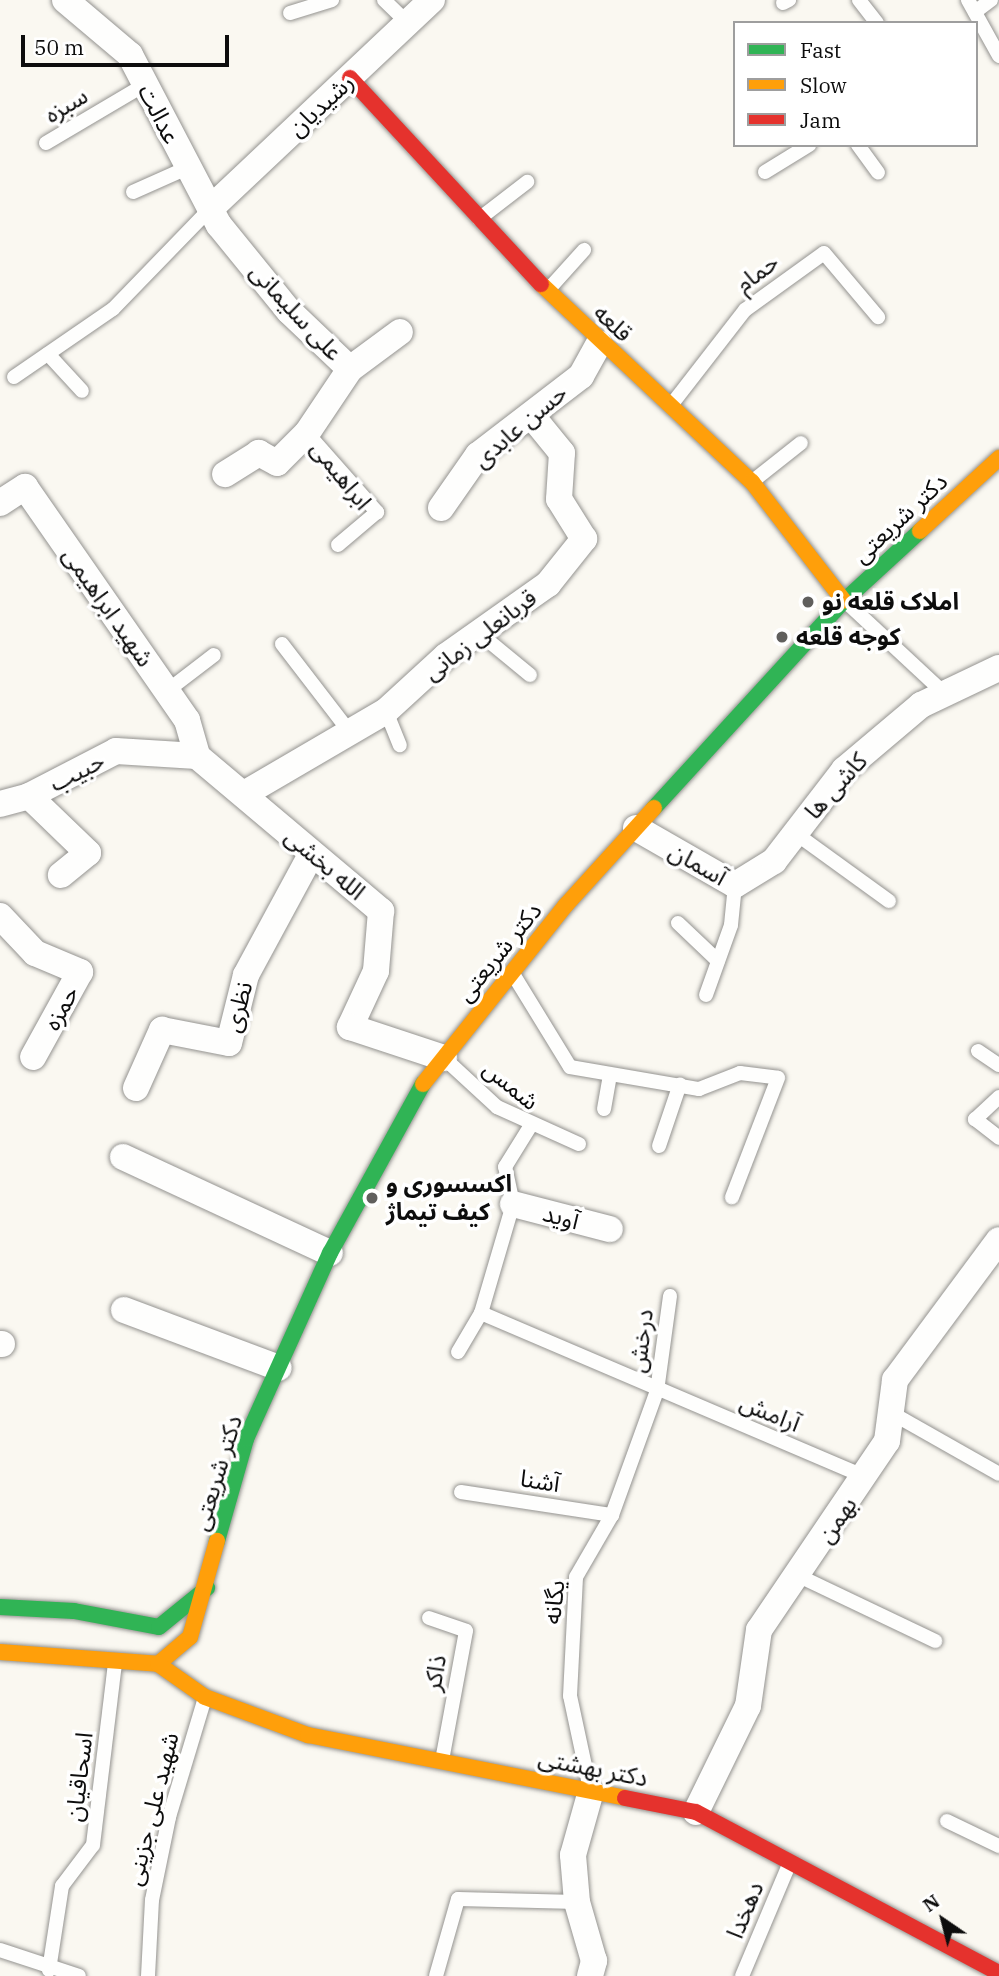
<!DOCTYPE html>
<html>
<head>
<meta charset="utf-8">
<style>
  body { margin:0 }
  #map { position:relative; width:999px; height:1976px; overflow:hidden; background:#faf8f1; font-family:"IBM Plex Serif","Noto Sans Arabic",serif }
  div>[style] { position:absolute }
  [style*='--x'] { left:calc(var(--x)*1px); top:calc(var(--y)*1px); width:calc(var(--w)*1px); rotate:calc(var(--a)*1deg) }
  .roads { filter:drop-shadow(0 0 2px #949390) drop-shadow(0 0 2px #949390) }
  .lane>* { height:14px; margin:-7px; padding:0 7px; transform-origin:7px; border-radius:7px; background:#fefefd }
  .street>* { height:26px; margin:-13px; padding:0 13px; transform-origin:13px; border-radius:13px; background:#fefefd }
  .fast>* { height:16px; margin:-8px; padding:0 8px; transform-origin:8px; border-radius:8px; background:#30b455 }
  .slow>* { height:16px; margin:-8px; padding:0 8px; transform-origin:8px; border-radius:8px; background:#ff9f0a }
  .jam>* { height:16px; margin:-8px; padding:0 8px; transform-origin:8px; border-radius:8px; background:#e5322d }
  .dots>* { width:19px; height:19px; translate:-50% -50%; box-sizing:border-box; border:4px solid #fff; border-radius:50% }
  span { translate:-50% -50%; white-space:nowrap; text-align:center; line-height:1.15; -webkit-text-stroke:7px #fff; paint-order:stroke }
  .street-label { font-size:24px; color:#0d0d0d }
  .poi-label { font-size:24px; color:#0d0d0d; font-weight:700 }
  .left { translate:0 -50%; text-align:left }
  .legend { position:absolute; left:733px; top:21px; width:245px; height:126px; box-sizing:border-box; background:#fff; border:2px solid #9e9e9e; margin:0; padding:9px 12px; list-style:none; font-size:21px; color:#0d0d0d }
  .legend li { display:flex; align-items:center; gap:14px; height:35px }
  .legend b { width:35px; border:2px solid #9e9e9e }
  .north { position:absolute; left:908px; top:1885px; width:70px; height:70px; -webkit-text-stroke:5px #fff; paint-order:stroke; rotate:325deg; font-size:19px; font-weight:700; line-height:28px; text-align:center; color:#0d0d0d }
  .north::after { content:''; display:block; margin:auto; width:24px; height:32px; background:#0d0d0d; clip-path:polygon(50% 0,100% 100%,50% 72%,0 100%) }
  .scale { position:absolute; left:21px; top:35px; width:208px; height:32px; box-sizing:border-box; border:4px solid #0d0d0d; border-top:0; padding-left:9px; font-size:21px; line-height:24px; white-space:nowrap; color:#0d0d0d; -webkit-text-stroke:5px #fff; paint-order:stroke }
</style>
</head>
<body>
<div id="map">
  <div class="roads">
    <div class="lane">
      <div style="--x:384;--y:0;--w:33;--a:44"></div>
      <div style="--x:859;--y:0;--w:29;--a:52"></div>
      <div style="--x:968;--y:0;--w:64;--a:61"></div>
      <div style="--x:783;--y:3;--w:7;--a:-27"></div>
      <div style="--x:975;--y:12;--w:20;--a:-37"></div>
      <div style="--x:290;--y:13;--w:44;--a:-17.2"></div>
      <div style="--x:46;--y:143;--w:114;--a:-30.6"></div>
      <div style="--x:858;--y:145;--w:34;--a:54"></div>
      <div style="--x:765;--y:172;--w:52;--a:-31.5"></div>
      <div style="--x:133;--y:192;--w:59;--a:-24"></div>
      <div style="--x:479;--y:219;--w:61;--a:-37.6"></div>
      <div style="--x:548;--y:290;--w:54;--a:-48"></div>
      <div style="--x:48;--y:354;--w:50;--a:47.4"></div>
      <div style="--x:14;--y:377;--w:120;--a:-34.5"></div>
      <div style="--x:113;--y:309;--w:139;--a:-45.9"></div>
      <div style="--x:672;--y:404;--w:119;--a:-52.2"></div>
      <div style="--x:745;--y:310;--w:97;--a:-35.8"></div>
      <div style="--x:824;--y:253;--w:84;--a:49.8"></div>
      <div style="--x:307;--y:433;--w:106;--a:48.5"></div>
      <div style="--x:377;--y:512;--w:51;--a:139.8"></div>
      <div style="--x:753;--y:481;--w:61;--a:-38.4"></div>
      <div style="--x:846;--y:602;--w:135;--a:42.9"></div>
      <div style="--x:479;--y:633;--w:66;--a:39.5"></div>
      <div style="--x:282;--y:644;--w:110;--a:52.4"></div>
      <div style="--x:167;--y:691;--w:59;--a:-37.5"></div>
      <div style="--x:386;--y:711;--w:37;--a:68"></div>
      <div style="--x:795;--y:833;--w:116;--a:35.9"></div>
      <div style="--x:678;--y:923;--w:55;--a:43.5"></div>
      <div style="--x:513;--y:974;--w:109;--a:58.5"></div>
      <div style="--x:570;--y:1067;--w:131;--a:9.7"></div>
      <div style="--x:699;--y:1089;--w:44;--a:-21.3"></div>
      <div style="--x:740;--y:1073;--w:38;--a:7"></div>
      <div style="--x:778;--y:1078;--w:128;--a:111.1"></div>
      <div style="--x:706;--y:995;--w:74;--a:-70.3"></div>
      <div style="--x:731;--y:925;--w:40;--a:-84.3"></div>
      <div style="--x:978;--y:1051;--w:25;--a:34"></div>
      <div style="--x:445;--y:1059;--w:71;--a:42.7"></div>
      <div style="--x:497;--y:1107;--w:90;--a:24.3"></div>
      <div style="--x:999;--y:1097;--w:33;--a:137"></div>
      <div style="--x:975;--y:1119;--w:31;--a:38"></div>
      <div style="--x:604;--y:1109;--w:35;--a:-80"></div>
      <div style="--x:659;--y:1146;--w:65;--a:-71.3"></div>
      <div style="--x:481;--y:1313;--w:418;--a:23.1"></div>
      <div style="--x:458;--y:1352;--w:45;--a:-59.5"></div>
      <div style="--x:481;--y:1313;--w:114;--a:-73.6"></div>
      <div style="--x:513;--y:1204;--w:38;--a:-102"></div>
      <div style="--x:505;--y:1167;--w:49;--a:-58.2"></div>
      <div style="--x:890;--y:1412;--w:125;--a:29.6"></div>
      <div style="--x:461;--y:1492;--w:153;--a:8.7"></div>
      <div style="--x:799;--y:1576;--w:151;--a:25.5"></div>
      <div style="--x:429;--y:1618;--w:39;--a:19"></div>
      <div style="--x:466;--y:1631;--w:131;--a:100.5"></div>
      <div style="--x:590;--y:1789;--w:95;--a:-102.1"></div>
      <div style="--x:570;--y:1696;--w:119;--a:-87.1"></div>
      <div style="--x:576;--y:1577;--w:72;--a:-59.9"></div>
      <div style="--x:612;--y:1515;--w:132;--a:-70.1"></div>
      <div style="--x:657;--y:1391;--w:96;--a:-82.2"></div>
      <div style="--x:947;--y:1821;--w:58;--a:25.7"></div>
      <div style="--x:0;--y:1950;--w:83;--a:18.2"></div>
      <div style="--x:49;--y:1970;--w:85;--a:-81.2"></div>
      <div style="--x:62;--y:1886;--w:51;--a:-52.9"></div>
      <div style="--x:93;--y:1845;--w:184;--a:-83.1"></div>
      <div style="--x:148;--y:1976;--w:76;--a:-87"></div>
      <div style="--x:152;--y:1900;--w:85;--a:-78.4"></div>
      <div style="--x:169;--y:1817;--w:124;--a:-73.2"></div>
      <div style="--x:436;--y:1976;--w:80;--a:-74.1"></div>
      <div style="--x:458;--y:1899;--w:119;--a:1.4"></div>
      <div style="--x:742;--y:1976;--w:121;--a:-67.1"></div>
    </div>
    <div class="street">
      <div style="--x:65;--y:0;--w:85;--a:40.2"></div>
      <div style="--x:130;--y:55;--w:192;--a:62.4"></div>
      <div style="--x:219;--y:225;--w:111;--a:50.9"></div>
      <div style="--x:289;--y:311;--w:84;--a:43.6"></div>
      <div style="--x:350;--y:369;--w:77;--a:123.9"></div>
      <div style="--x:307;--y:433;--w:42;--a:135"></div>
      <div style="--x:277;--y:463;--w:21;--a:-151"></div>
      <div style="--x:259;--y:453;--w:40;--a:148"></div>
      <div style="--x:210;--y:209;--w:305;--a:-43.3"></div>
      <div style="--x:350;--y:369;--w:62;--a:-36.5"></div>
      <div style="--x:0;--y:503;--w:30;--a:-33"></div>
      <div style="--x:25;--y:487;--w:284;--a:55.2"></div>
      <div style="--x:187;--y:720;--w:37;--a:74"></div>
      <div style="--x:441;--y:508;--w:65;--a:-55.1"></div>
      <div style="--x:478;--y:455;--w:130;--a:-37.5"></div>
      <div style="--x:581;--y:376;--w:37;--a:-61"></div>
      <div style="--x:197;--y:756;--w:241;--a:40.1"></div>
      <div style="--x:381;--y:911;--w:60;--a:94.8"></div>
      <div style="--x:376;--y:971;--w:62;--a:114.9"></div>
      <div style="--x:350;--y:1027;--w:99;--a:18.3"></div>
      <div style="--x:244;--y:794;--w:164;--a:-30.3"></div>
      <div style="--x:386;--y:711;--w:81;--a:-42.5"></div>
      <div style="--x:446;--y:656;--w:125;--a:-35.2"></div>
      <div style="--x:548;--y:584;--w:58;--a:-51.3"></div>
      <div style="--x:584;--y:539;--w:47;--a:-122"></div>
      <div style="--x:559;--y:499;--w:46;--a:-86.3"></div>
      <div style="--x:562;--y:453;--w:49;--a:-129.2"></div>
      <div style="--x:29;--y:796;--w:82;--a:44"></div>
      <div style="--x:88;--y:853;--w:35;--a:141"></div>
      <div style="--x:0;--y:804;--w:30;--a:-15"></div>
      <div style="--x:29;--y:796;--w:98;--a:-27.3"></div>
      <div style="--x:116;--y:751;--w:81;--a:3.5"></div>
      <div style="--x:636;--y:828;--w:114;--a:29.9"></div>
      <div style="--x:735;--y:885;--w:46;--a:-31.6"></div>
      <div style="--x:774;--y:861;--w:115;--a:-52.4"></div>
      <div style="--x:844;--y:770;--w:101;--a:-40.2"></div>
      <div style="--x:921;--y:705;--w:86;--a:-25.4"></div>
      <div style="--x:0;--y:916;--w:51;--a:46.6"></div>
      <div style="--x:35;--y:953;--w:49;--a:22.9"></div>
      <div style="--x:80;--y:972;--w:97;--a:118.9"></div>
      <div style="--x:136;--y:1088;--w:64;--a:-65.9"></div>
      <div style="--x:162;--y:1030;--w:68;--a:11"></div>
      <div style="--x:229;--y:1043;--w:70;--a:-76"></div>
      <div style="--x:246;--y:975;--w:136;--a:-61.6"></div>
      <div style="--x:123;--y:1157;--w:228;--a:24.9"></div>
      <div style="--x:513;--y:1204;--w:100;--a:14.5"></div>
      <div style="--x:124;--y:1310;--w:165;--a:20.5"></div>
      <div style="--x:0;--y:1344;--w:2;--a:0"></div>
      <div style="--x:696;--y:1812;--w:118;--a:-63.9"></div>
      <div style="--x:748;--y:1706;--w:77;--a:-81.8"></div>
      <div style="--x:759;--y:1630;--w:228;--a:-55.9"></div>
      <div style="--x:887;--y:1441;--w:62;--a:-82.5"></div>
      <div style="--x:895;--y:1380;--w:174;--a:-53.4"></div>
      <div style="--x:590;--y:1976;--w:16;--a:-75"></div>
      <div style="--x:594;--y:1961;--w:61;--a:-106.1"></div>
      <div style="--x:577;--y:1902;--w:47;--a:-94.9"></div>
      <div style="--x:573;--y:1855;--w:66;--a:-74.3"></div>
    </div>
    <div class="fast">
      <div style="--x:654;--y:808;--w:281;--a:-47.5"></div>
      <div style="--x:844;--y:601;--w:103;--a:-42.6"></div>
      <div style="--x:217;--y:1541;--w:106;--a:-74.1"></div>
      <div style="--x:246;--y:1439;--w:204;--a:-65.7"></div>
      <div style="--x:330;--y:1253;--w:193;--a:-61.2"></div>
      <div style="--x:0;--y:1607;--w:74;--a:3.1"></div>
      <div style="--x:74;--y:1611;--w:86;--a:10.7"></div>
      <div style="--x:159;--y:1627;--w:62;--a:-39.1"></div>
    </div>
    <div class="slow">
      <div style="--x:541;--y:284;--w:289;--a:43.2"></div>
      <div style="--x:752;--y:482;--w:150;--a:52.3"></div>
      <div style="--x:920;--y:531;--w:108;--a:-42.7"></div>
      <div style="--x:423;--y:1084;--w:229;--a:-51.4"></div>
      <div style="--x:566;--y:905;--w:131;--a:-47.8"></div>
      <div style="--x:0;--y:1652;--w:158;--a:4.3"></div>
      <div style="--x:158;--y:1664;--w:42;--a:-40.2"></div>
      <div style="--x:190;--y:1637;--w:100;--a:-74.3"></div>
      <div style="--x:158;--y:1664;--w:57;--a:35.1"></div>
      <div style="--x:205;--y:1697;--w:110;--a:20.3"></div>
      <div style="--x:308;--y:1735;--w:323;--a:11.2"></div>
    </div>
    <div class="jam">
      <div style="--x:350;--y:78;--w:281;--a:47.2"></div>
      <div style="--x:625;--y:1798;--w:72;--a:11.2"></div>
      <div style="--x:696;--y:1812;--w:343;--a:28"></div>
    </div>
  </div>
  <div class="dots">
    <div style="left:808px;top:602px;background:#605f5d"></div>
    <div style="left:782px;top:637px;background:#605f5d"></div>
    <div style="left:372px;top:1198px;background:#605f5d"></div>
  </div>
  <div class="street-label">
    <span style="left:66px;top:105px;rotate:-31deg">سبزه</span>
    <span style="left:321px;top:105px;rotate:-43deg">رشیدیان</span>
    <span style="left:159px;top:114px;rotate:63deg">عدالت</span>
    <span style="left:757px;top:273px;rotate:-37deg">حمام</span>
    <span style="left:296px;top:312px;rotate:47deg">علی سلیمانی</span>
    <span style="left:613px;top:323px;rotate:43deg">قلعه</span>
    <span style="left:520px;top:426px;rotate:-40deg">حسن عابدی</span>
    <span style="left:341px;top:475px;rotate:51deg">ابراهیمی</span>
    <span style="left:900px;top:518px;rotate:-43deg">دکتر شریعتی</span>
    <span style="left:108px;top:607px;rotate:55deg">شهید ابراهیمی</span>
    <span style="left:480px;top:635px;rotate:-37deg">قربانعلی زمانی</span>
    <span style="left:77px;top:772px;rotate:-27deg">حبیب</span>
    <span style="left:836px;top:786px;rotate:-48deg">کاشی ها</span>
    <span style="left:325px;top:864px;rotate:40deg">الله بخشی</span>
    <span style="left:698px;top:864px;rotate:30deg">آسمان</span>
    <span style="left:499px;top:952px;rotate:-51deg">دکتر شریعتی</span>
    <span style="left:238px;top:1007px;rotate:-75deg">نظری</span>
    <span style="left:61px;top:1008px;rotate:-61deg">حمزه</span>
    <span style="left:511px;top:1085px;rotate:39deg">شمس</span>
    <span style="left:561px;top:1217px;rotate:15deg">آوید</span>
    <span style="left:641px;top:1341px;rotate:-83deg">درخش</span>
    <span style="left:770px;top:1413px;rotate:22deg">آرامش</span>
    <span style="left:217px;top:1473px;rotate:-73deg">دکتر شریعتی</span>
    <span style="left:540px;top:1481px;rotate:9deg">آشنا</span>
    <span style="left:837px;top:1520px;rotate:-56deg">بهمن</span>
    <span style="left:554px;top:1602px;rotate:-84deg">یگانه</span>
    <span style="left:435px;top:1673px;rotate:-80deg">ذاکر</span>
    <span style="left:593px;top:1768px;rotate:11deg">دکتر بهشتی</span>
    <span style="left:79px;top:1777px;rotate:-83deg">اسحاقیان</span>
    <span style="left:152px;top:1809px;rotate:-76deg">شهید علی جزینی</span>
    <span style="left:745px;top:1910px;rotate:-67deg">دهخدا</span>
  </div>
  <div class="poi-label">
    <span class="left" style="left:822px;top:602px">املاک قلعه نو</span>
    <span class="left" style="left:796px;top:637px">کوجه قلعه</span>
    <span class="left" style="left:386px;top:1198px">اکسسوری و<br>کیف تیماژ</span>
  </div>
  <ul class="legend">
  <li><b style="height:9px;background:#30b455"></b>Fast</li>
  <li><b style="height:9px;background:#ff9f0a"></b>Slow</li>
  <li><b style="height:9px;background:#e5322d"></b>Jam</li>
  </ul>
  <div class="north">N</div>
  <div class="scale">50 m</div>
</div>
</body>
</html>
